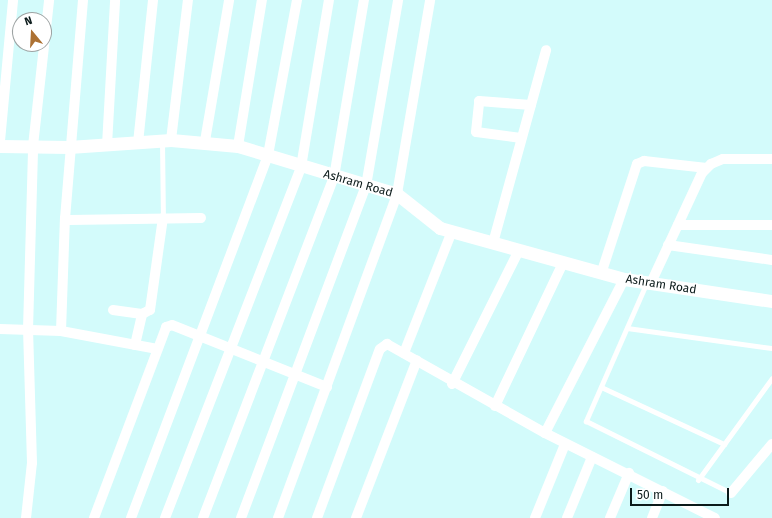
<!DOCTYPE html>
<html>
<head>
<meta charset="utf-8">
<style>
  body { margin:0 }
  #map { position:relative; width:772px; height:518px; overflow:hidden; background:#d3fbfb; font-family:"Fira Sans",sans-serif }
  div>[style] { position:absolute }
  [style*='--x'] { left:calc(var(--x)*1px); top:calc(var(--y)*1px); width:calc(var(--w)*1px); rotate:calc(var(--a)*1deg) }
  .service>* { height:5px; margin:-2.5px; padding:0 2.5px; transform-origin:2.5px; border-radius:2.5px; background:#fff }
  .minor>* { height:10px; margin:-5px; padding:0 5px; transform-origin:5px; border-radius:5px; background:#fff }
  .tertiary>* { height:13px; margin:-6.5px; padding:0 6.5px; transform-origin:6.5px; border-radius:6.5px; background:#fff }
  span { translate:-50% -50%; white-space:nowrap; text-align:center; line-height:1.15; -webkit-text-stroke:3px #fff; paint-order:stroke }
  .street-label { font-size:12px; color:#0b1a1a }
  .north { position:absolute; left:12px; top:12px; width:40px; height:40px; box-sizing:border-box; background:#fff; border:1px solid #9da3a3; border-radius:50%; rotate:342deg; font-size:11px; font-weight:700; line-height:16px; text-align:center; color:#0b1a1a }
  .north::after { content:''; display:block; margin:auto; width:14px; height:18px; background:#ac7133; clip-path:polygon(50% 0,100% 100%,50% 72%,0 100%) }
  .scale { position:absolute; left:630px; top:488px; width:99px; height:18px; box-sizing:border-box; border:2px solid #0b1a1a; border-top:0; padding-left:5px; font-size:12px; line-height:14px; white-space:nowrap; color:#0b1a1a; -webkit-text-stroke:3px #fff; paint-order:stroke }
</style>
</head>
<body>
<div id="map">
  <div class="service">
    <div style="--x:162;--y:141;--w:77;--a:89.3"></div>
    <div style="--x:646;--y:284;--w:150;--a:113.7"></div>
    <div style="--x:586;--y:421;--w:162;--a:26.4"></div>
    <div style="--x:627;--y:328;--w:146;--a:7.9"></div>
    <div style="--x:601;--y:387;--w:136;--a:24.9"></div>
    <div style="--x:698;--y:480;--w:126;--a:-54"></div>
  </div>
  <div class="minor">
    <div style="--x:83;--y:0;--w:219;--a:94.7"></div>
    <div style="--x:65;--y:218;--w:4;--a:27"></div>
    <div style="--x:69;--y:220;--w:132;--a:-0.9"></div>
    <div style="--x:521;--y:138;--w:45;--a:-172.4"></div>
    <div style="--x:476;--y:132;--w:31;--a:-84"></div>
    <div style="--x:479;--y:101;--w:52;--a:4.4"></div>
    <div style="--x:171;--y:140;--w:141;--a:-83.1"></div>
    <div style="--x:0;--y:141;--w:142;--a:-84.7"></div>
    <div style="--x:205;--y:141;--w:143;--a:-80.3"></div>
    <div style="--x:138;--y:143;--w:144;--a:-84"></div>
    <div style="--x:107;--y:145;--w:145;--a:-86.8"></div>
    <div style="--x:238;--y:146;--w:148;--a:-80.7"></div>
    <div style="--x:678;--y:225;--w:94;--a:0"></div>
    <div style="--x:493;--y:243;--w:200;--a:-74.6"></div>
    <div style="--x:668;--y:245;--w:105;--a:8.2"></div>
    <div style="--x:601;--y:274;--w:116;--a:-71.9"></div>
    <div style="--x:637;--y:164;--w:8;--a:-23"></div>
    <div style="--x:644;--y:161;--w:63;--a:6.3"></div>
    <div style="--x:650;--y:285;--w:123;--a:-65.1"></div>
    <div style="--x:702;--y:173;--w:13;--a:-45"></div>
    <div style="--x:711;--y:164;--w:13;--a:-23"></div>
    <div style="--x:723;--y:159;--w:49;--a:0"></div>
    <div style="--x:113;--y:310;--w:29;--a:8"></div>
    <div style="--x:142;--y:314;--w:9;--a:-27"></div>
    <div style="--x:150;--y:310;--w:93;--a:-82"></div>
    <div style="--x:0;--y:329;--w:61;--a:1.9"></div>
    <div style="--x:61;--y:331;--w:98;--a:10.6"></div>
    <div style="--x:61;--y:331;--w:113;--a:-88"></div>
    <div style="--x:135;--y:345;--w:32;--a:-77"></div>
    <div style="--x:404;--y:353;--w:131;--a:-68.5"></div>
    <div style="--x:452;--y:384;--w:150;--a:-63.4"></div>
    <div style="--x:495;--y:406;--w:158;--a:-64.6"></div>
    <div style="--x:545;--y:433;--w:173;--a:-62.8"></div>
    <div style="--x:731;--y:493;--w:64;--a:-50.1"></div>
    <div style="--x:26;--y:518;--w:55;--a:-83.8"></div>
    <div style="--x:32;--y:463;--w:133;--a:-91.7"></div>
    <div style="--x:28;--y:330;--w:184;--a:-88.4"></div>
    <div style="--x:33;--y:146;--w:147;--a:-83.7"></div>
    <div style="--x:94;--y:518;--w:204;--a:-69.3"></div>
    <div style="--x:166;--y:327;--w:6;--a:-18"></div>
    <div style="--x:172;--y:325;--w:167;--a:21.8"></div>
    <div style="--x:131;--y:518;--w:388;--a:-69.3"></div>
    <div style="--x:268;--y:155;--w:158;--a:-79.4"></div>
    <div style="--x:165;--y:518;--w:376;--a:-68.8"></div>
    <div style="--x:301;--y:167;--w:169;--a:-80.5"></div>
    <div style="--x:203;--y:518;--w:365;--a:-69"></div>
    <div style="--x:334;--y:177;--w:180;--a:-80.4"></div>
    <div style="--x:241;--y:518;--w:355;--a:-69.4"></div>
    <div style="--x:366;--y:186;--w:189;--a:-80.2"></div>
    <div style="--x:278;--y:518;--w:345;--a:-69.8"></div>
    <div style="--x:397;--y:194;--w:197;--a:-80.3"></div>
    <div style="--x:317;--y:518;--w:180;--a:-69.6"></div>
    <div style="--x:380;--y:349;--w:9;--a:-36"></div>
    <div style="--x:387;--y:344;--w:181;--a:29.4"></div>
    <div style="--x:545;--y:433;--w:190;--a:26.6"></div>
    <div style="--x:356;--y:518;--w:169;--a:-68.9"></div>
    <div style="--x:535;--y:518;--w:80;--a:-67.9"></div>
    <div style="--x:567;--y:518;--w:66;--a:-67.7"></div>
    <div style="--x:610;--y:518;--w:49;--a:-67.1"></div>
    <div style="--x:652;--y:518;--w:29;--a:-68"></div>
  </div>
  <div class="tertiary">
    <div style="--x:0;--y:146;--w:69;--a:0.8"></div>
    <div style="--x:69;--y:147;--w:102;--a:-3.9"></div>
    <div style="--x:171;--y:140;--w:67;--a:5.1"></div>
    <div style="--x:238;--y:146;--w:166;--a:16.8"></div>
    <div style="--x:397;--y:194;--w:55;--a:38.3"></div>
    <div style="--x:440;--y:228;--w:191;--a:15.5"></div>
    <div style="--x:624;--y:279;--w:150;--a:8.5"></div>
  </div>
  <div class="street-label">
    <span style="left:358px;top:184px;rotate:16deg">Ashram Road</span>
    <span style="left:661px;top:285px;rotate:9deg">Ashram Road</span>
  </div>
  <div class="north">N</div>
  <div class="scale">50 m</div>
</div>
</body>
</html>
